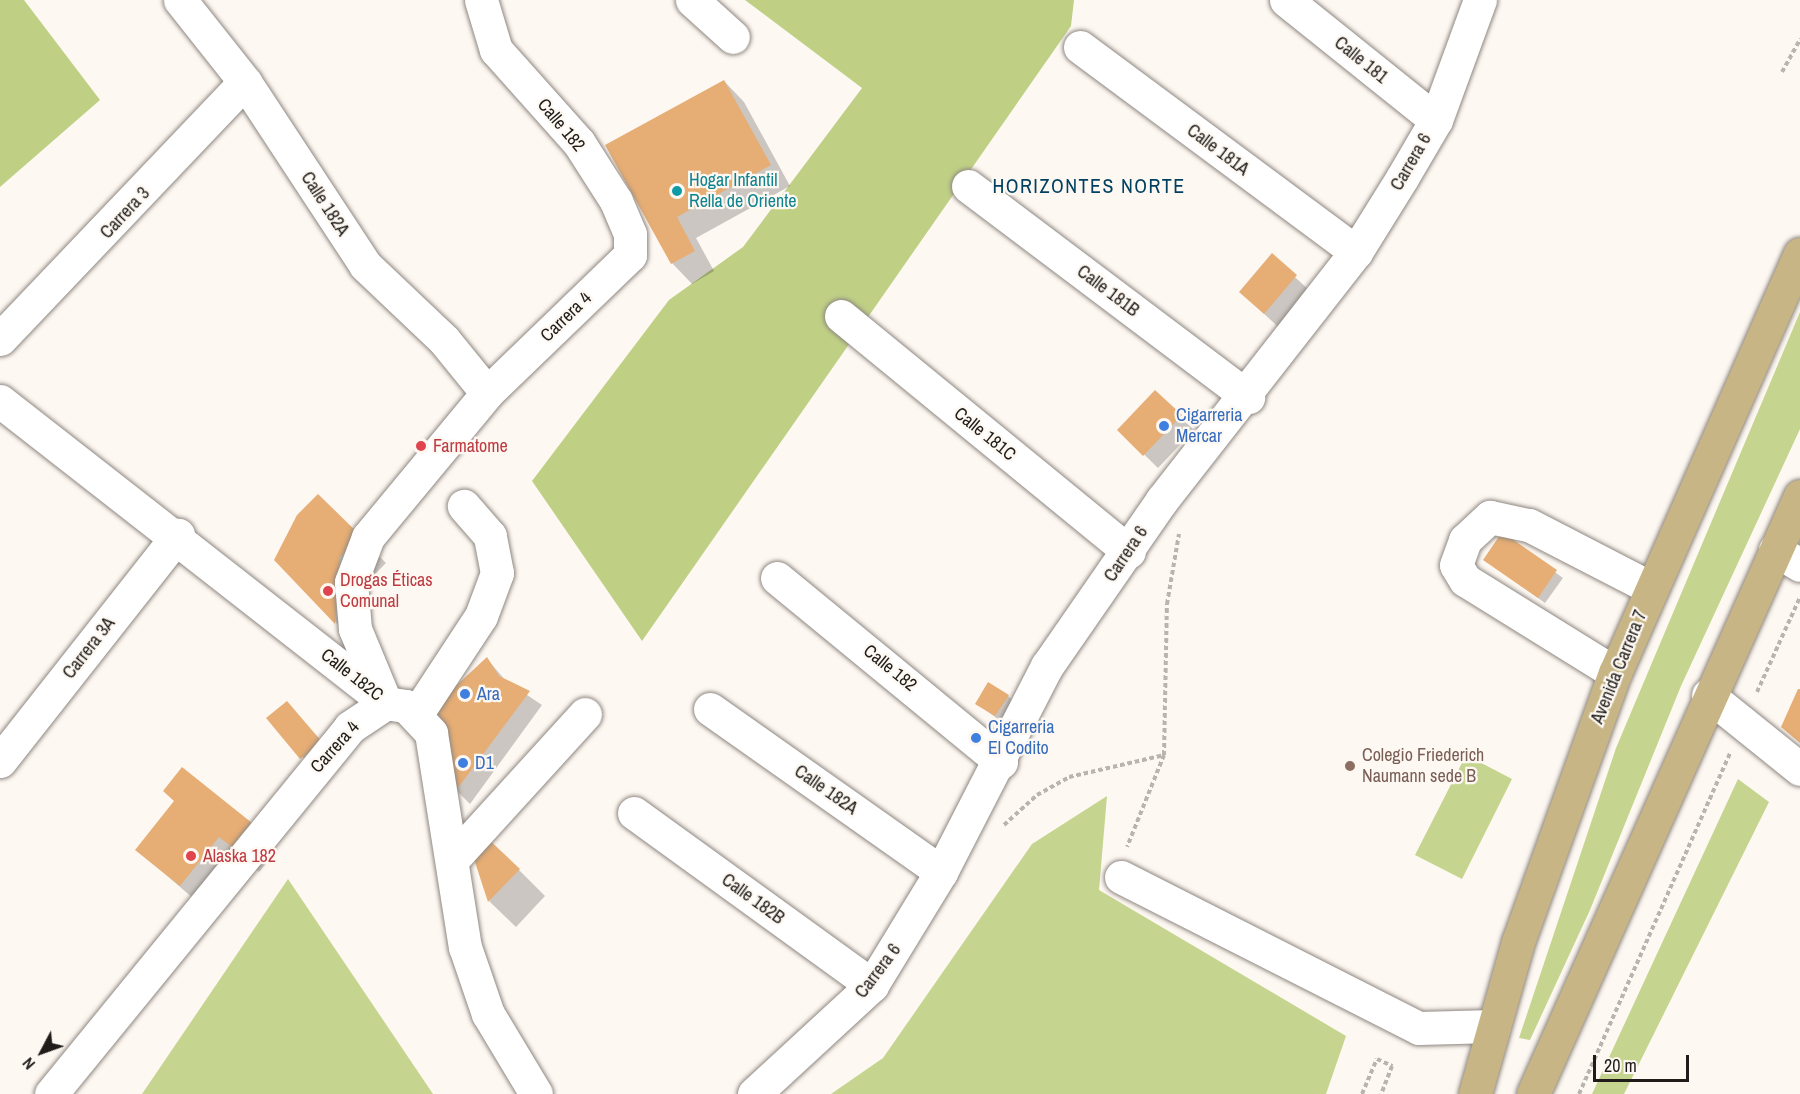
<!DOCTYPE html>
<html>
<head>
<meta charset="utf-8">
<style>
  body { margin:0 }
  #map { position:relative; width:1800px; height:1094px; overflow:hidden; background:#fef8f2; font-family:"Archivo Narrow",sans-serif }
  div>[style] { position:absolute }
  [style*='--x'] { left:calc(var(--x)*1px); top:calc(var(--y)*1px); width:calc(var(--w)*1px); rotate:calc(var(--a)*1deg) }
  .green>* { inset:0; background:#c5d58f }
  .forest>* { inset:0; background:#bfd085 }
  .shadow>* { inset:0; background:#0003 }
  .building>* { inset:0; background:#e6ad74 }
  .path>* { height:4px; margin-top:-2px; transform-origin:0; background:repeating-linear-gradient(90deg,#b9b4b0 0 4.5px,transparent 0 7.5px) }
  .roads { filter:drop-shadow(0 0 2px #8e8781) drop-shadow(0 0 2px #8e8781) }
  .minor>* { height:33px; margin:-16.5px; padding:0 16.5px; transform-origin:16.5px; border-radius:16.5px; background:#fff }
  .major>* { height:33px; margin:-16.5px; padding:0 16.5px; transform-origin:16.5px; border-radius:16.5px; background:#c7b585 }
  .dots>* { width:16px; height:16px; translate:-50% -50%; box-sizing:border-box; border:3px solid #fef8f2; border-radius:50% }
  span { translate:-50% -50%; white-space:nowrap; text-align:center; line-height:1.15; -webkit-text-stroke:4.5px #fef8f2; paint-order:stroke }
  .street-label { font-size:18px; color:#1f1c1a }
  .culture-label { font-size:18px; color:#0d838f }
  .left { translate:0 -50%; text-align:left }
  .shop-label { font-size:18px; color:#366cbe }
  .health-label { font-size:18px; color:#be3a42 }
  .education-label { font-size:18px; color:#785e54 }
  .neighbourhood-label { font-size:20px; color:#014061; letter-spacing:1.5px }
  .north { position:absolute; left:12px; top:1022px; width:60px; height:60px; -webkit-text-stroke:4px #fef8f2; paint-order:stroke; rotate:229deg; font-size:16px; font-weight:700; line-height:24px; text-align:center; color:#1f1c1a }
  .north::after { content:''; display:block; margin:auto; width:21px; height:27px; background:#1f1c1a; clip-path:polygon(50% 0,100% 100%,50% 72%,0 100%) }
  .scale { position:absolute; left:1593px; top:1055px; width:96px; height:27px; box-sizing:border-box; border:3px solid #1f1c1a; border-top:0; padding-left:8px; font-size:18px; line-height:21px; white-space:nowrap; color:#1f1c1a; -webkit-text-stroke:4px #fef8f2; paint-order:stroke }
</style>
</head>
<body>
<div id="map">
  <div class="green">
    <div style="clip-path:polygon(1800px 312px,1800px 429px,1681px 686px,1590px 910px,1530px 1040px,1519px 1038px,1616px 748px)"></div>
    <div style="clip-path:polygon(1466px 755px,1512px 779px,1462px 879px,1415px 855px)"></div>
    <div style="clip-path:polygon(1738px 779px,1769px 802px,1624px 1094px,1592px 1094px)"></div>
    <div style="clip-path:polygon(1107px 796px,1099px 890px,1346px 1036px,1326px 1094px,831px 1094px,883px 1058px,1032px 844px)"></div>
    <div style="clip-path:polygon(288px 879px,433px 1094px,142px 1094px)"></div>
  </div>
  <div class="forest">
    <div style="clip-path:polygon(0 0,24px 0,100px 100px,0 187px)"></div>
    <div style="clip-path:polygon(745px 0,1074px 0,1071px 26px,642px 641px,532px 481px,669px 300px,743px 247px,862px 88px)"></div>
  </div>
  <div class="shadow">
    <div style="clip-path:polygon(724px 81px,744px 102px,790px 186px,696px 238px,714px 271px,692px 284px,672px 263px,607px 146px)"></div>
    <div style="clip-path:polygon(1272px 256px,1322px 302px,1291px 339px,1241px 292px)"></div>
    <div style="clip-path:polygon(1155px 392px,1194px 430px,1158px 468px,1119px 430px)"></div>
    <div style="clip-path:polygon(1503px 534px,1563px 578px,1545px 603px,1485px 560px)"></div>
    <div style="clip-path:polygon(360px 537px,386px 563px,367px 582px,348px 635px,276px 560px)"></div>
    <div style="clip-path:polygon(487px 659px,506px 681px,542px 705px,470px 804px,457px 791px,446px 733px)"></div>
    <div style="clip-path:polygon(1008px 696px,1015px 702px,1002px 722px,977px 704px)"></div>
    <div style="clip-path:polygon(287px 703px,341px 763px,322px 778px,268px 719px)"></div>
    <div style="clip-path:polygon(251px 824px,277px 850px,259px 872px,240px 856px,201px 905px,137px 850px)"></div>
    <div style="clip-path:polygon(476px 859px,519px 870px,545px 896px,516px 927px,490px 902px)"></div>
  </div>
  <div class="building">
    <div style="clip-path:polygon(724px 80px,771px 165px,677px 217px,695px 251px,671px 264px,605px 145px)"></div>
    <div style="clip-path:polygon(1272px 253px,1297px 275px,1264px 314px,1239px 292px)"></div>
    <div style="clip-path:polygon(1155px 390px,1182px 415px,1143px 456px,1117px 430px)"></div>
    <div style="clip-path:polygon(318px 494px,361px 536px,340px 557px,335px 624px,274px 560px,297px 515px)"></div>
    <div style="clip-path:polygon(1502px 532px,1557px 570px,1538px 598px,1483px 560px)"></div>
    <div style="clip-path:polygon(487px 657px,499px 676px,530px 691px,455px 792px,429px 711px)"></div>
    <div style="clip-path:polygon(988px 682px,1009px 695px,995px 716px,975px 704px)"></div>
    <div style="clip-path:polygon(1798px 689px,1800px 689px,1800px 743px,1781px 727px)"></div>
    <div style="clip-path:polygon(287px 701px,322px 742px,300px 759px,266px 718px)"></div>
    <div style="clip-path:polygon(182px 767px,252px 823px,232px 847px,219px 837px,180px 886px,135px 850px,174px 801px,163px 791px)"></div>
    <div style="clip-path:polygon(484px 835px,520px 869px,488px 902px,474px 859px)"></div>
  </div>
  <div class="path">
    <div style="--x:1782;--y:72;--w:38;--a:-61"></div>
    <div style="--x:1757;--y:692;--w:104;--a:-65.6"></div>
    <div style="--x:1164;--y:755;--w:151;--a:-88.9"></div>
    <div style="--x:1167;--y:604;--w:71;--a:-80.3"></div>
    <div style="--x:1004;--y:825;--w:45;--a:-42.3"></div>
    <div style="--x:1037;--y:795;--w:37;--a:-29"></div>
    <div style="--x:1069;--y:777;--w:98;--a:-13"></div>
    <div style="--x:1164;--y:755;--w:99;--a:111.9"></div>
    <div style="--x:1362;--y:1094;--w:38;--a:-67"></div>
    <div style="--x:1377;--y:1059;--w:17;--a:25"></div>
    <div style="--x:1392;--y:1066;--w:30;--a:111"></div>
    <div style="--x:1579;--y:1094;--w:373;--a:-66.1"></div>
  </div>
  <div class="roads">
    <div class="minor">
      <div style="--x:180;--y:0;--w:105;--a:51.6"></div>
      <div style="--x:245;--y:82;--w:219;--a:56.7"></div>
      <div style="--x:365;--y:265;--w:109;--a:43.5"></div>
      <div style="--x:444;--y:340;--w:68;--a:50.9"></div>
      <div style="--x:692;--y:0;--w:55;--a:42.1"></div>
      <div style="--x:1286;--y:0;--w:192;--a:38.7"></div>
      <div style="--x:1080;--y:47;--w:344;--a:36.6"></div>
      <div style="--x:968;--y:186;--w:351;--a:37"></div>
      <div style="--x:841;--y:316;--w:372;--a:39.3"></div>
      <div style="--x:0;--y:339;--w:355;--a:-46.4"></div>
      <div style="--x:0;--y:401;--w:490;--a:38"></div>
      <div style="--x:386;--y:703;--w:20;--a:9"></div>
      <div style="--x:406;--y:706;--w:37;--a:47"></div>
      <div style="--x:431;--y:733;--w:217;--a:81"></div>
      <div style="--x:465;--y:947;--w:71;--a:71.1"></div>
      <div style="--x:488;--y:1014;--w:93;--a:59"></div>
      <div style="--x:1775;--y:550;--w:29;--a:31"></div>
      <div style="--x:777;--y:578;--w:290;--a:39.4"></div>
      <div style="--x:1615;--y:673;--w:176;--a:-148.2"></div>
      <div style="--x:1465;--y:580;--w:17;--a:-121"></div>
      <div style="--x:1456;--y:565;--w:27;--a:-70"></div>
      <div style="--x:1465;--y:540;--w:34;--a:-43"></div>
      <div style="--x:1490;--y:517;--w:40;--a:12"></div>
      <div style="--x:1529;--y:525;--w:137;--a:27.3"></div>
      <div style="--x:1708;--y:695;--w:118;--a:38.8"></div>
      <div style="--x:384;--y:699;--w:76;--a:-112.5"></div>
      <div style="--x:355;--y:629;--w:47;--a:-94.9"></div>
      <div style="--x:351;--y:582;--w:48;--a:-69.3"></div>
      <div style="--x:368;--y:537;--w:187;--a:-50.4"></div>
      <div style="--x:487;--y:393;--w:199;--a:-44"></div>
      <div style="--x:630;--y:255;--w:21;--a:-90"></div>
      <div style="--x:630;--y:234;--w:36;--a:-113"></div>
      <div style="--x:616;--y:201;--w:69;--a:-122.5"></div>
      <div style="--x:579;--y:143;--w:125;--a:-131.7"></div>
      <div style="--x:496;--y:50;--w:52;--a:-106.7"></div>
      <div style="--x:710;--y:709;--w:283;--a:35.2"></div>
      <div style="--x:416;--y:715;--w:118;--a:-56.7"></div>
      <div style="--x:481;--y:616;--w:46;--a:-69.6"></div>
      <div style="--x:497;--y:573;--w:38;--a:-101"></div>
      <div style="--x:490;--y:536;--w:40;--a:-131"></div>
      <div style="--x:0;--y:761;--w:288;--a:-51.8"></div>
      <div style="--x:634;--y:813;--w:294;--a:35.9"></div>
      <div style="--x:453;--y:859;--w:196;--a:-47.7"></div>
      <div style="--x:1121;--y:877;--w:334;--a:26.9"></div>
      <div style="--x:1419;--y:1028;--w:75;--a:-1.5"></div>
      <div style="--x:51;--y:1094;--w:473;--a:-50.8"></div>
      <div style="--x:350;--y:727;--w:43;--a:-33.7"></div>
      <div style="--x:754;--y:1094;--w:161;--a:-42.7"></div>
      <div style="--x:872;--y:985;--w:132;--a:-58.6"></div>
      <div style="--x:941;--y:872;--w:232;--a:-62.8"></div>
      <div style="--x:1047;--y:666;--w:202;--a:-55.3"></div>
      <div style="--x:1162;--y:500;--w:315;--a:-52"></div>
      <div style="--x:1356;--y:252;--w:87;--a:-58.1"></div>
      <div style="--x:1402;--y:178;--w:67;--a:-59.6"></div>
      <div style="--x:1436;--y:120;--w:128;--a:-69.9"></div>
    </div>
    <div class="major">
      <div style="--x:1475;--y:1094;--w:158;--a:-74.2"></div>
      <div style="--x:1518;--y:942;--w:286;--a:-70.2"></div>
      <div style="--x:1615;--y:673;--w:458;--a:-66.2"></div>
      <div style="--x:1533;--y:1094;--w:655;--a:-65.94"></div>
    </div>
  </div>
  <div class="dots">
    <div style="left:677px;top:191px;background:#0f9aa8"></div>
    <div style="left:1164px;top:426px;background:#3f7fe0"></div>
    <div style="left:421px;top:446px;background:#e0444e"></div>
    <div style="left:328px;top:591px;background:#e0444e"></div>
    <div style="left:465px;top:694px;background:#3f7fe0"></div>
    <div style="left:976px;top:738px;background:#3f7fe0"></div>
    <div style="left:463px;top:763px;background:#3f7fe0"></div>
    <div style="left:1350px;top:766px;background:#8d6e63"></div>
    <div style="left:191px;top:856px;background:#e0444e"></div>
  </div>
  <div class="street-label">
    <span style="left:1361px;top:60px;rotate:39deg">Calle 181</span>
    <span style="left:561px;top:125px;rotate:50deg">Calle 182</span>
    <span style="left:1218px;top:150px;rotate:37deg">Calle 181A</span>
    <span style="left:1411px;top:162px;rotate:-60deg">Carrera 6</span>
    <span style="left:325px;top:204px;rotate:57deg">Calle 182A</span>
    <span style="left:125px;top:213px;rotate:-47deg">Carrera 3</span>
    <span style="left:1108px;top:291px;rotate:37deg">Calle 181B</span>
    <span style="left:566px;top:317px;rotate:-44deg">Carrera 4</span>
    <span style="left:985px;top:434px;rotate:39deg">Calle 181C</span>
    <span style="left:1126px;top:554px;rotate:-56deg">Carrera 6</span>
    <span style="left:89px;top:648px;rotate:-52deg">Carrera 3A</span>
    <span style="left:1619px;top:667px;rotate:-68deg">Avenida Carrera 7</span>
    <span style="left:890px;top:668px;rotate:39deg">Calle 182</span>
    <span style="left:352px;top:675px;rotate:38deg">Calle 182C</span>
    <span style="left:335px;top:747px;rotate:-48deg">Carrera 4</span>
    <span style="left:826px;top:790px;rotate:35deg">Calle 182A</span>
    <span style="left:753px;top:899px;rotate:36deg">Calle 182B</span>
    <span style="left:878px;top:971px;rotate:-53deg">Carrera 6</span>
  </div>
  <div class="culture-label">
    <span class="left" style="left:689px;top:191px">Hogar Infantil<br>Rella de Oriente</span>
  </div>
  <div class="shop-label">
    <span class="left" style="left:1176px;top:426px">Cigarreria<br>Mercar</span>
    <span class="left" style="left:477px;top:694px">Ara</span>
    <span class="left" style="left:988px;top:738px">Cigarreria<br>El Codito</span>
    <span class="left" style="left:475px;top:763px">D1</span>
  </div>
  <div class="health-label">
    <span class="left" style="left:433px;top:446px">Farmatome</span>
    <span class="left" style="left:340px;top:591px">Drogas Éticas<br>Comunal</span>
    <span class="left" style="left:203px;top:856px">Alaska 182</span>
  </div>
  <div class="education-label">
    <span class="left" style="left:1362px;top:766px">Colegio Friederich<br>Naumann sede B</span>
  </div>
  <div class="neighbourhood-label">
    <span style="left:1089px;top:185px">HORIZONTES NORTE</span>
  </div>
  <div class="north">N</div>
  <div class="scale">20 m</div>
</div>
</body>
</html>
